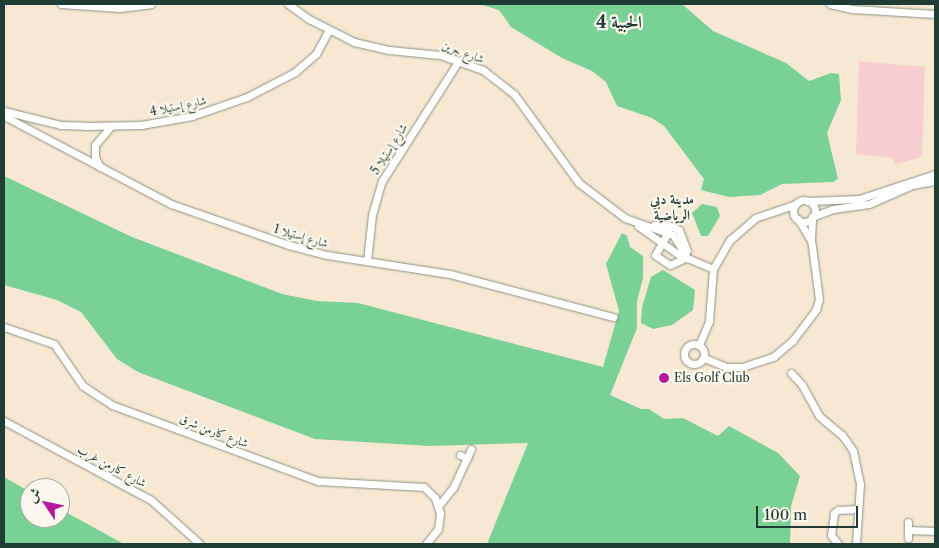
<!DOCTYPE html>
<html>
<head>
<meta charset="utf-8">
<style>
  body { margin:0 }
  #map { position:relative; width:939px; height:548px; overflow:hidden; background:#f6e8d2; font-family:"Libre Caslon Text",Amiri,serif }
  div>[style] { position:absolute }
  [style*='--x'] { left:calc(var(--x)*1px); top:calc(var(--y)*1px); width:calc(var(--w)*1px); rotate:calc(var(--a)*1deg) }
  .built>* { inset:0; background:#f7cfd0 }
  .green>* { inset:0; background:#79d196 }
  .roads { filter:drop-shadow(0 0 1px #8a9283) drop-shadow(0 0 1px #8a9283) }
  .street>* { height:7px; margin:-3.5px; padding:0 3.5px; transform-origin:3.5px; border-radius:3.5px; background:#fff }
  .street>.ring { margin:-3.5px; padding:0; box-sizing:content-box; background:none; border:7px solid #fff; border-radius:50% }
  .dots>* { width:14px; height:14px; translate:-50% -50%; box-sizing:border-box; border:2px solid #fbf7ec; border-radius:50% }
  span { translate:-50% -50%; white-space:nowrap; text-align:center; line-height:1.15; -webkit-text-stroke:4.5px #fbf7ec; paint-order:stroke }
  .street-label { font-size:12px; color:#1f3d34 }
  .poi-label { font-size:12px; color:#1f3d34 }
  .left { translate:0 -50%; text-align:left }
  .neighbourhood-label { font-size:14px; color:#1f3d34; font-weight:700 }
  .district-label { font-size:18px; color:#1f3d34; font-weight:700 }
  .frame { position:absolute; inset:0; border:5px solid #1f3d34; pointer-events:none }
  .north { position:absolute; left:20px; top:478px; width:50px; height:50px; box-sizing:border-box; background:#fbf7ec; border:1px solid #a3ada2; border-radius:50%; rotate:304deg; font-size:14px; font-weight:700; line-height:20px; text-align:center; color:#1f3d34 }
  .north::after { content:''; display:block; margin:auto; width:18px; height:22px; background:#b5179e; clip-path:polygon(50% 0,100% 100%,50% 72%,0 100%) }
  .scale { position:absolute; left:756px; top:506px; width:102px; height:22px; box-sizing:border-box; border:2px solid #1f3d34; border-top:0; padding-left:6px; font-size:15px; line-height:18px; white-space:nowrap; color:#1f3d34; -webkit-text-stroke:4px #fbf7ec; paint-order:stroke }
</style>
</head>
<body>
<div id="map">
  <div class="built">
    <div style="clip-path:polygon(859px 61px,925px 67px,922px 157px,895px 164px,892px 158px,856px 154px)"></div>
  </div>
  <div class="green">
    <div style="clip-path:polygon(479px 4px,682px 4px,713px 31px,786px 63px,809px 81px,831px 73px,839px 74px,841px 100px,827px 133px,838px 179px,833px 182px,782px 184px,760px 195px,729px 197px,701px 190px,704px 179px,664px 126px,652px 118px,617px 106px,606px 82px,592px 71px,562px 58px,511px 27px,499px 10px)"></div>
    <div style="clip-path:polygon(4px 176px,132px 237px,282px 294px,317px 301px,358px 303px,603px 367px,619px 311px,606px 264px,622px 233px,627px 236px,630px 247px,643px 256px,643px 278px,637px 301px,637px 328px,610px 395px,641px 409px,649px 409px,664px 419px,683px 418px,718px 436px,729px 426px,778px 453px,800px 476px,791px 506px,790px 544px,487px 544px,528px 443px,429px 446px,315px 439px,138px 372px,117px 359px,81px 312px,57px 300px,4px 285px)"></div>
    <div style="clip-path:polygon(702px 204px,717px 207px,720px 216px,708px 236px,701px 236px,692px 213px)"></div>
    <div style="clip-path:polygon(663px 270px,695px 290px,693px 310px,672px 325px,653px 329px,641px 323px,642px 307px,651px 277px)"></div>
    <div style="clip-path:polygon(4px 477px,30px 492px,30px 518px,60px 518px,60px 509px,124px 544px,4px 544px)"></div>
  </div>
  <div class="roads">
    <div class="street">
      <div style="--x:61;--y:4;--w:59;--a:3.9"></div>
      <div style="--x:120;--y:8;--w:31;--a:-7"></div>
      <div style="--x:288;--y:4;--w:26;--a:36"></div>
      <div style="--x:309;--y:19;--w:51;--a:27.1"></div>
      <div style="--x:354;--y:42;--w:36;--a:13"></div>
      <div style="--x:389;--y:50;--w:51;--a:5.6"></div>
      <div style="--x:440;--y:55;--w:46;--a:19.2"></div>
      <div style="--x:483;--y:70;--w:39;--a:38"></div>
      <div style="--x:514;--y:94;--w:110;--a:53.9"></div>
      <div style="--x:579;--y:183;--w:58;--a:37.3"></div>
      <div style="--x:625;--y:218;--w:51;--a:19.5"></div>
      <div style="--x:673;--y:235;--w:28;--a:58"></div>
      <div style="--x:830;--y:4;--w:23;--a:13"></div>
      <div style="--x:852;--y:9;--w:83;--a:3.4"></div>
      <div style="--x:4;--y:111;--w:59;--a:13.8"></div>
      <div style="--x:61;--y:125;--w:24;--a:2"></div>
      <div style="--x:85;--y:126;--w:56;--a:-1"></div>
      <div style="--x:141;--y:125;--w:52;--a:-10"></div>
      <div style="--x:192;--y:116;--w:58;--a:-19.1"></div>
      <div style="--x:247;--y:97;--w:54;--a:-27.5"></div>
      <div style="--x:295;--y:72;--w:28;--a:-41"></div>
      <div style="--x:316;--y:54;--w:27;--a:-62"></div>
      <div style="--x:4;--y:116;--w:189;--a:27.8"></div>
      <div style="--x:171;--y:204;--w:125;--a:19.2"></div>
      <div style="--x:289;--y:245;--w:39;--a:15"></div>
      <div style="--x:327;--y:255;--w:124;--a:8.8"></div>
      <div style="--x:450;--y:274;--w:169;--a:14.8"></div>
      <div style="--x:100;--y:167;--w:11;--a:-117"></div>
      <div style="--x:95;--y:157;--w:12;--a:-90"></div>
      <div style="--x:95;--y:145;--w:23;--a:-50"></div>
      <div class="ring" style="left:793px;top:200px;width:15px;height:15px"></div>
      <div style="--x:808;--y:201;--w:51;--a:-2.2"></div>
      <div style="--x:859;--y:199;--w:80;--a:-18.2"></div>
      <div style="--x:798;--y:219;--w:23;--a:59"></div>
      <div style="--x:654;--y:225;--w:14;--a:0"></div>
      <div style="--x:668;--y:225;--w:12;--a:24"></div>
      <div style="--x:679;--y:230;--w:22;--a:69"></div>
      <div style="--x:638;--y:226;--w:49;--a:35"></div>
      <div style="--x:678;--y:254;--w:38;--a:23"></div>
      <div style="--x:668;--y:232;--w:26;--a:119"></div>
      <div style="--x:655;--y:255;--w:18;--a:34"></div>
      <div style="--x:670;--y:265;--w:17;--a:-25"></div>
      <div style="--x:367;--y:261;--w:46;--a:-83.8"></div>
      <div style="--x:372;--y:215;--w:35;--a:-74"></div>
      <div style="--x:382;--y:181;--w:143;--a:-57.5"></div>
      <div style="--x:4;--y:327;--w:53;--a:18.8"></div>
      <div style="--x:54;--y:344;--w:51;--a:55.4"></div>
      <div style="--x:83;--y:386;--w:35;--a:33"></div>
      <div style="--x:112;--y:405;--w:220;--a:20.3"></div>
      <div style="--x:318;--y:481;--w:106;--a:3.2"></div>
      <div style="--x:424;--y:487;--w:16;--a:45"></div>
      <div style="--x:435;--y:498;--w:16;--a:72"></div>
      <div style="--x:440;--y:513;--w:16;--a:97"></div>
      <div style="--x:438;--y:529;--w:19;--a:129"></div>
      <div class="ring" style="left:684px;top:344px;width:13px;height:13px"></div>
      <div style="--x:699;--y:345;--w:26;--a:-67"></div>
      <div style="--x:709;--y:321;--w:52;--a:-85.6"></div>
      <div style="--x:713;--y:269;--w:34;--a:-60"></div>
      <div style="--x:730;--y:240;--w:33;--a:-41"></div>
      <div style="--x:755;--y:218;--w:43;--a:-18.9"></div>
      <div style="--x:704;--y:358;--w:24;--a:22"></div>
      <div style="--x:726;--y:367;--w:16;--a:0"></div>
      <div style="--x:742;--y:367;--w:33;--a:-18"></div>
      <div style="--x:773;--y:357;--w:26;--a:-40"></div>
      <div style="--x:793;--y:340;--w:39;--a:-53"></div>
      <div style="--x:816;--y:309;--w:10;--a:-73"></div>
      <div style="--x:819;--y:299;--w:61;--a:-97.6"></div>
      <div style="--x:811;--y:239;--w:22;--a:-87"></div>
      <div style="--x:812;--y:217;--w:22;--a:-21"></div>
      <div style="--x:833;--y:209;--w:36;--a:-8"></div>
      <div style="--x:869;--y:204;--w:47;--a:-23.8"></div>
      <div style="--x:912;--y:185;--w:23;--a:-10"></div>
      <div style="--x:791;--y:373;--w:16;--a:47"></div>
      <div style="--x:802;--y:385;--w:35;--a:61"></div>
      <div style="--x:819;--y:416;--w:30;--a:40"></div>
      <div style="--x:842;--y:435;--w:19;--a:55"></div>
      <div style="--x:853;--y:451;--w:34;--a:78"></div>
      <div style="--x:860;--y:484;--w:60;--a:93.8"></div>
      <div style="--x:4;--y:421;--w:167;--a:28.3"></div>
      <div style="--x:151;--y:500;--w:66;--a:41.9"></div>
      <div style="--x:460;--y:455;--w:8;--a:23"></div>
      <div style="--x:439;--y:505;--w:22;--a:-51"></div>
      <div style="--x:453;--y:488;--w:43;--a:-65.2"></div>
      <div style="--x:908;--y:530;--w:27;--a:2"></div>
      <div style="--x:908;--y:538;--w:16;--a:-90"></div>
      <div style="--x:838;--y:544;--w:11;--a:-128"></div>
      <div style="--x:831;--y:535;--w:22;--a:-82"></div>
      <div style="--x:834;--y:513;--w:5;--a:-37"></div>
      <div style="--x:838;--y:510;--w:20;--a:-3"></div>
    </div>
  </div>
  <div class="dots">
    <div style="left:664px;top:378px;background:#b5179e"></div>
  </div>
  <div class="street-label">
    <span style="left:463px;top:52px;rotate:20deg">شارع جرين</span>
    <span style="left:178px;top:106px;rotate:-12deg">شارع إستيلا 4</span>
    <span style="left:389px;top:149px;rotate:-58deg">شارع إستيلا 5</span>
    <span style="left:301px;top:236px;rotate:16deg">شارع إستيلا 1</span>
    <span style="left:214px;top:431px;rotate:21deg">شارع كارمن شرق</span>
    <span style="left:112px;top:466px;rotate:28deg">شارع كارمن غرب</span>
  </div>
  <div class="poi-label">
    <span class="left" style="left:674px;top:378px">Els Golf Club</span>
  </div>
  <div class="neighbourhood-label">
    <span style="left:672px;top:207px">مدينة دبي<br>الرياضية</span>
  </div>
  <div class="district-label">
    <span style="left:619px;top:22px">الحبية 4</span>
  </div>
  <div class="frame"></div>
  <div class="north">ش</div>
  <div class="scale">100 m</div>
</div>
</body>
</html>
